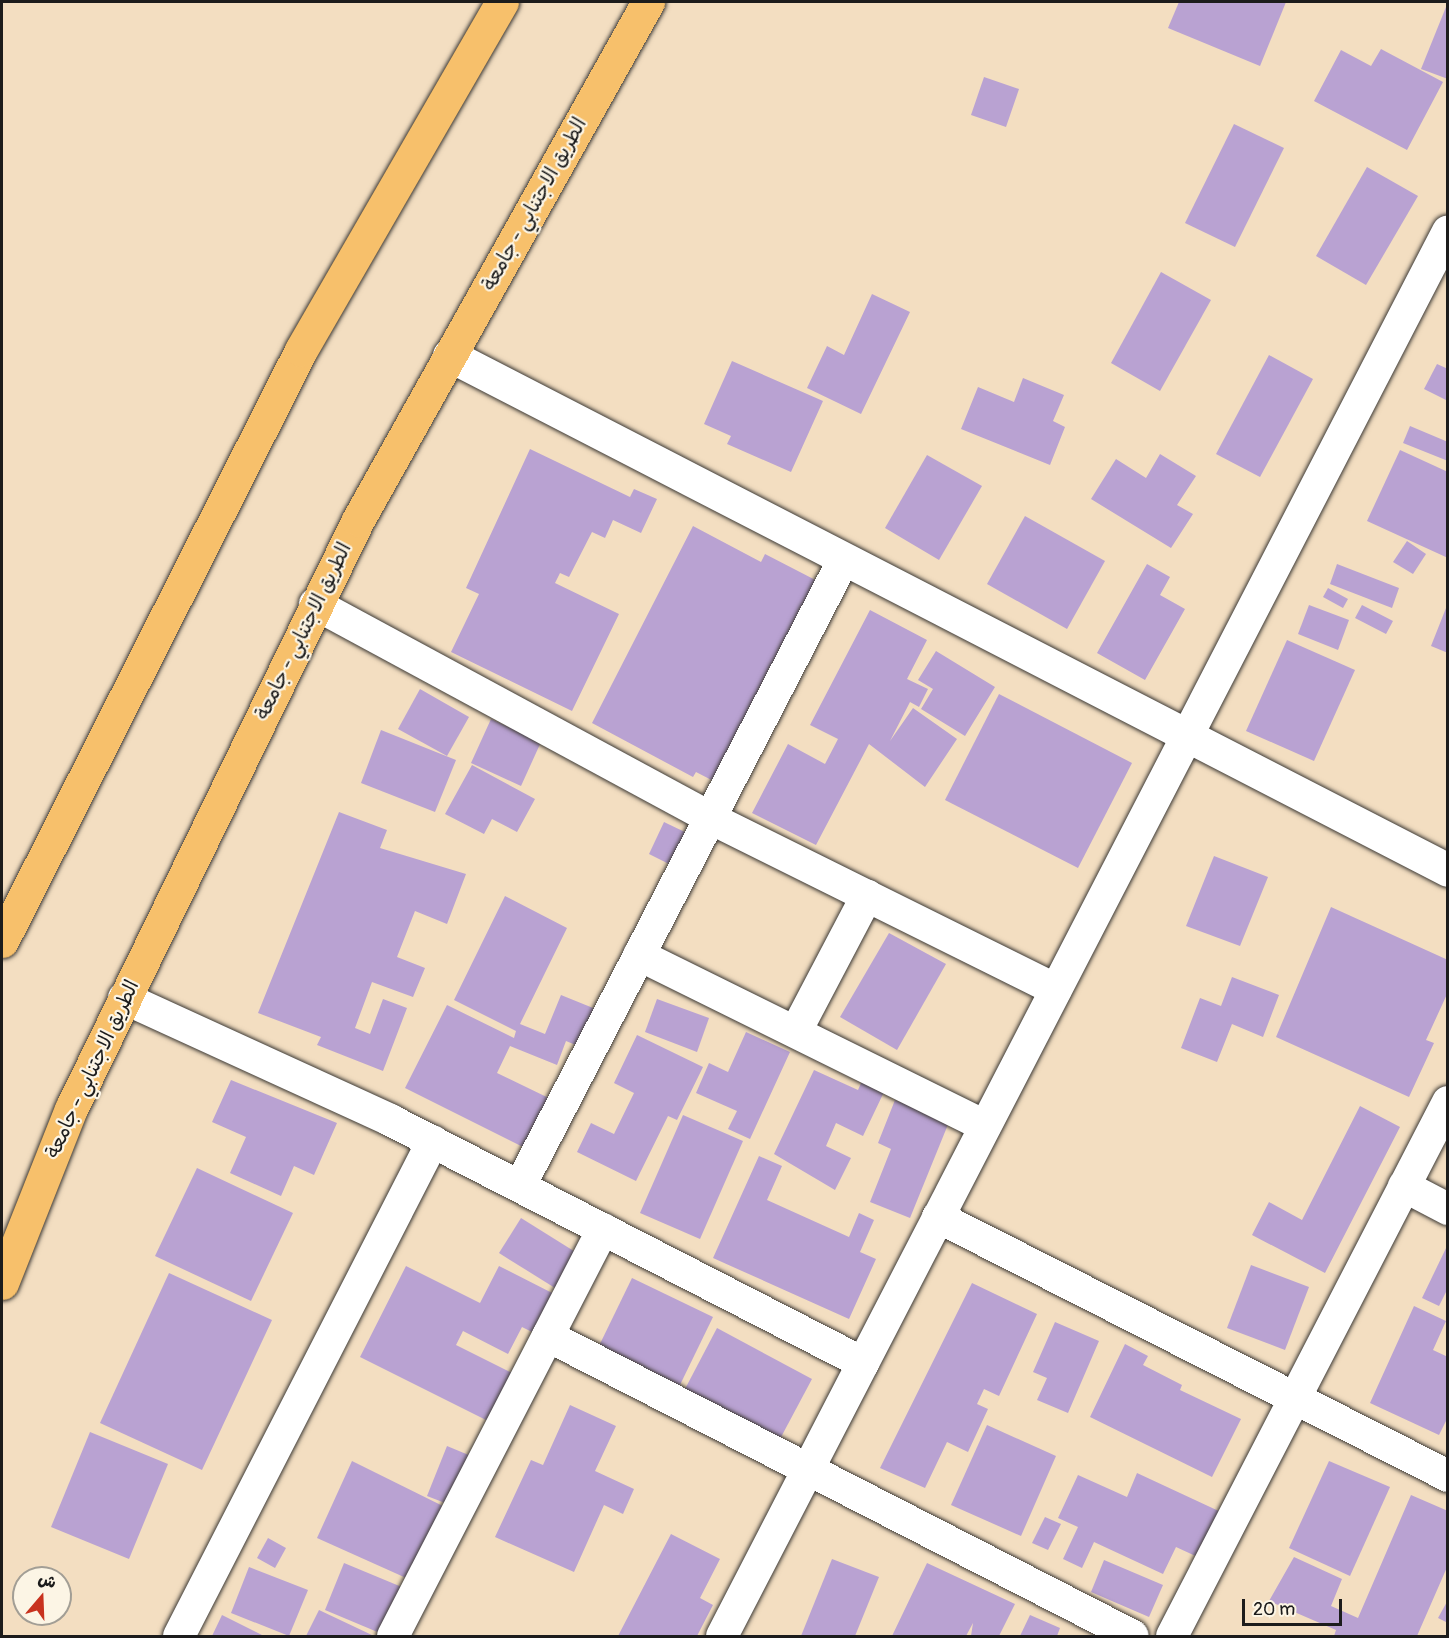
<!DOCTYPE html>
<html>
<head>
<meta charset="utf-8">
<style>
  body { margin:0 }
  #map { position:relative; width:1449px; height:1638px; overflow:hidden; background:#f3dec1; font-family:Pangolin,"Playpen Sans Arabic",sans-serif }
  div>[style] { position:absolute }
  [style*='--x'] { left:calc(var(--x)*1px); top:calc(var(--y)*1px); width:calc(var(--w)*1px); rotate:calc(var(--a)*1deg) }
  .building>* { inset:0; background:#b9a2d2 }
  .roads { filter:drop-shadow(0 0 2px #3c3935) drop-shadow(0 0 2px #3c3935) }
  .minor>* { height:32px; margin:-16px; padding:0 16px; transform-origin:16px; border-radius:16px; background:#fff }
  .tertiary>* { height:33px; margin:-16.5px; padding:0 16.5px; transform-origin:16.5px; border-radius:16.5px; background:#fff }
  .primary>* { height:33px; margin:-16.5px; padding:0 16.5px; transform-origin:16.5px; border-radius:16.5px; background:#f7c06b }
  span { translate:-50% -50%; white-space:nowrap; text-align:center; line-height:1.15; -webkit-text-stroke:4.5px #fcf5e5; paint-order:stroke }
  .street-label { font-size:20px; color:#1c1c1c }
  .frame { position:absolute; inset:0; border:3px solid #1c1c1c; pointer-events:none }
  .north { position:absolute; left:12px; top:1566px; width:60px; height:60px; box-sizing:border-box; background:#fcf5e5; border:2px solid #a29e95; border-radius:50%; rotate:19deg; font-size:16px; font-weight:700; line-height:24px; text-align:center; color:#1c1c1c }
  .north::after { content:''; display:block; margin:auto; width:21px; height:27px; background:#c8321e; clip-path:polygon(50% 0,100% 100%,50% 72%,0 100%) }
  .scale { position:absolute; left:1242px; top:1599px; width:100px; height:27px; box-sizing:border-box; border:3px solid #1c1c1c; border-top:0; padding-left:8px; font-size:18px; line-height:21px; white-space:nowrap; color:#1c1c1c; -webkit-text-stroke:4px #fcf5e5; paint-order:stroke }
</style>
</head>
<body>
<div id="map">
  <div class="building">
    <div style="clip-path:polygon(1179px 2px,1286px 2px,1260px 66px,1168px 28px)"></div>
    <div style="clip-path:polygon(1448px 2px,1448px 79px,1421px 69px)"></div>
    <div style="clip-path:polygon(1381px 49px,1443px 82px,1407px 150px,1314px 101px,1341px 50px,1371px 66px)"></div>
    <div style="clip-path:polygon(984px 77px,1019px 89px,1006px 127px,971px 115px)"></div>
    <div style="clip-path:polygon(1234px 124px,1284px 148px,1235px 247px,1185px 223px)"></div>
    <div style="clip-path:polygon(1367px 167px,1418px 196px,1366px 285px,1316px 256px)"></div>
    <div style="clip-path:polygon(1161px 272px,1211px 300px,1160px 391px,1111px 363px)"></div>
    <div style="clip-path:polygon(872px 294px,910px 312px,861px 414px,807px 388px,827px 346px,844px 355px)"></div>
    <div style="clip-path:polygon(1269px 355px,1313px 379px,1260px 477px,1216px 454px)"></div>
    <div style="clip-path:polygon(732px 361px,823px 401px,791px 472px,727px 444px,731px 436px,704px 424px)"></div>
    <div style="clip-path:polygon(1437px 364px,1448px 369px,1448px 401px,1424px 389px)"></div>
    <div style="clip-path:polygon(1023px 378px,1064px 395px,1053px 421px,1065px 427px,1050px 465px,961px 429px,978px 387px,1014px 402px)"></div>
    <div style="clip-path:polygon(1410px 426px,1448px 442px,1448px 461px,1403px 443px)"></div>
    <div style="clip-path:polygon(530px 449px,630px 497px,634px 489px,657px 499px,641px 533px,613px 520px,605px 538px,592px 532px,569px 577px,560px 573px,555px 583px,619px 614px,572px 711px,451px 652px,479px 594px,466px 588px)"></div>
    <div style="clip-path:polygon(1400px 450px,1448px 472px,1448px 558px,1367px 521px)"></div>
    <div style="clip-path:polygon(1160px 454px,1196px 476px,1177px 505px,1193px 514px,1171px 548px,1091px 499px,1116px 459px,1146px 478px)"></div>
    <div style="clip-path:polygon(927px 455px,982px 486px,939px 560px,885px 528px)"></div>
    <div style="clip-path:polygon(1025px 516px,1105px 561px,1067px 629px,987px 584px)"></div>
    <div style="clip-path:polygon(693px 526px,761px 562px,765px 554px,827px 586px,725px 787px,696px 772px,693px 777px,592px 723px)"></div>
    <div style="clip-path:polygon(1407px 541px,1426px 554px,1413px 574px,1393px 562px)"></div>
    <div style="clip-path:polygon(1147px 564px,1170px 577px,1160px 595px,1185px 609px,1145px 680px,1097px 653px)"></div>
    <div style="clip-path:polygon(1337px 564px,1399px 588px,1392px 608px,1330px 584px)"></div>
    <div style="clip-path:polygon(1328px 588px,1348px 599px,1343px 608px,1323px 597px)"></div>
    <div style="clip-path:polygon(1448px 603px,1448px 653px,1431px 646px)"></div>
    <div style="clip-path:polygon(1309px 605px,1349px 620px,1338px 650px,1298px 634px)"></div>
    <div style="clip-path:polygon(1362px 605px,1393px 621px,1386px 634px,1355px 618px)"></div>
    <div style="clip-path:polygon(870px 610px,927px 640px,907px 679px,928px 689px,919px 707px,910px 702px,890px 741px,913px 708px,957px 739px,925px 787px,869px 744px,816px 845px,752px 813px,788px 744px,825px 764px,838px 739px,810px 725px)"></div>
    <div style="clip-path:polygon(1287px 640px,1355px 670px,1314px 761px,1246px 731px)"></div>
    <div style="clip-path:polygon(936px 651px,995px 687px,965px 736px,921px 709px,933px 689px,918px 680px)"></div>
    <div style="clip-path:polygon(420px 689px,469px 717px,447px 756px,398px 729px)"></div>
    <div style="clip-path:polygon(999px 694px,1132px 763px,1078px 868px,945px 800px)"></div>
    <div style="clip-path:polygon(491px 719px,541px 742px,521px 786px,471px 763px)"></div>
    <div style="clip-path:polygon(381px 730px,456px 760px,435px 812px,361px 783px)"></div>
    <div style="clip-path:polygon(472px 765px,535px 799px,517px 832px,492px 819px,484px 834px,445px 814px)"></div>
    <div style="clip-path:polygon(339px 812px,387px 830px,380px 848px,466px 874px,447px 924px,415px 911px,397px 957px,425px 968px,413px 997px,372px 982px,355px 1028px,370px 1034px,383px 999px,407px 1008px,383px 1071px,317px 1045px,321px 1037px,258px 1013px)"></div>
    <div style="clip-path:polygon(664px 822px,691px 835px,675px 867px,649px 854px)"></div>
    <div style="clip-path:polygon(1214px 856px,1268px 877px,1240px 946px,1186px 926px)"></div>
    <div style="clip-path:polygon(505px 896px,567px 928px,520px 1024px,545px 1034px,561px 995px,598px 1010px,583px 1048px,566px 1041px,557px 1065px,510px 1046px,497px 1073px,559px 1103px,535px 1153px,405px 1088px,447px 1005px,514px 1038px,516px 1031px,454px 1000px)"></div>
    <div style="clip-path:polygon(1331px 907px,1448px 960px,1448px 992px,1426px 1040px,1434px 1043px,1409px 1097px,1276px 1037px)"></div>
    <div style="clip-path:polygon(889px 933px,946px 964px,897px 1050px,840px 1017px)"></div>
    <div style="clip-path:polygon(1232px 977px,1279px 995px,1263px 1037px,1232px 1024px,1217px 1062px,1181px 1048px,1200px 998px,1221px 1006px)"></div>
    <div style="clip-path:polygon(657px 999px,709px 1018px,697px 1052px,645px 1032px)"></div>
    <div style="clip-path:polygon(746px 1032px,790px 1052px,750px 1139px,728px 1129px,737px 1111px,696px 1093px,709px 1063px,728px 1072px)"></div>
    <div style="clip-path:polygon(637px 1035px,703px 1067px,677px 1120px,668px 1116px,636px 1181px,577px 1152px,591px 1123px,614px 1134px,634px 1093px,614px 1083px)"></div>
    <div style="clip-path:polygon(814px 1070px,858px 1090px,862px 1081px,884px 1092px,863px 1136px,836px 1123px,826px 1146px,851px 1158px,835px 1190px,774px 1154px)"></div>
    <div style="clip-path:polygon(231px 1080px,337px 1123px,314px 1175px,294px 1166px,281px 1196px,230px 1173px,246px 1137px,212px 1122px)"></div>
    <div style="clip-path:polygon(895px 1100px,949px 1122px,910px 1218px,870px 1202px,891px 1149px,878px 1143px)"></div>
    <div style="clip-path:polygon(1360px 1106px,1400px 1127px,1325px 1273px,1252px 1235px,1269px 1202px,1302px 1220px)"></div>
    <div style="clip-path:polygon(683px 1115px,743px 1141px,700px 1239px,640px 1213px)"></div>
    <div style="clip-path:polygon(759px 1156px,782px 1166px,767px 1200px,849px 1237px,859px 1213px,874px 1220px,860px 1252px,876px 1259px,849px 1319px,713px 1258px)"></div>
    <div style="clip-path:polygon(197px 1168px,293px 1213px,251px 1301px,155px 1256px)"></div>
    <div style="clip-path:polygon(521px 1218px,577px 1253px,555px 1288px,499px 1253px)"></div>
    <div style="clip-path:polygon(1448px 1244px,1448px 1288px,1439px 1306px,1422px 1298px)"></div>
    <div style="clip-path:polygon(1251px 1265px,1309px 1287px,1285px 1350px,1227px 1328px)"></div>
    <div style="clip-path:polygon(406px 1266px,480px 1303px,499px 1266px,560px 1297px,540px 1336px,522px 1327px,508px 1354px,463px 1331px,456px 1345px,524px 1379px,500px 1427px,360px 1357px)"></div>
    <div style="clip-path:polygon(169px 1273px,272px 1320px,202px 1470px,100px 1423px)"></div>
    <div style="clip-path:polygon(632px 1278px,713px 1317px,678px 1389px,597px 1350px)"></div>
    <div style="clip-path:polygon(972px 1283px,1037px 1314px,999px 1396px,984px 1389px,977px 1404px,988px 1409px,968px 1452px,947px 1442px,925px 1488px,880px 1468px)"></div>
    <div style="clip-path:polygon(1414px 1306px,1446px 1321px,1433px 1350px,1448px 1357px,1448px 1417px,1439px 1435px,1370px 1403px)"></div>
    <div style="clip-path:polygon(1055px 1322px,1099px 1341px,1068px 1413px,1037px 1400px,1047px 1378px,1033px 1372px)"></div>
    <div style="clip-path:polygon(717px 1328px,812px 1379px,780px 1439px,685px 1389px)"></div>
    <div style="clip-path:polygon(1125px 1344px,1148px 1356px,1143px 1365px,1182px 1385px,1180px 1390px,1241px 1419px,1212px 1477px,1090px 1417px)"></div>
    <div style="clip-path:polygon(570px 1405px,616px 1426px,595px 1471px,634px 1489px,623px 1514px,604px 1505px,574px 1572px,495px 1537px,531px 1460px,543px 1465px)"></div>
    <div style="clip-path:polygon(987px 1425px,1056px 1456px,1021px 1536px,951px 1505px)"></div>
    <div style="clip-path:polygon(90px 1432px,168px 1464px,129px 1559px,51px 1527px)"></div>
    <div style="clip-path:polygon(447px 1446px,483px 1461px,463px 1510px,427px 1496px)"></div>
    <div style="clip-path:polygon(352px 1461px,457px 1513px,424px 1586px,317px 1538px)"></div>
    <div style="clip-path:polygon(1329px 1461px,1390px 1487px,1350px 1576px,1289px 1548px)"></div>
    <div style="clip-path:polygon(1137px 1473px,1223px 1513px,1202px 1559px,1176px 1547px,1163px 1574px,1094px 1542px,1082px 1568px,1063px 1559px,1078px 1527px,1058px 1518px,1078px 1475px,1127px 1497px)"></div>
    <div style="clip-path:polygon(1411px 1495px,1448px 1511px,1448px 1565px,1417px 1636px,1334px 1636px,1336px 1630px,1269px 1601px,1294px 1557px,1342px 1579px,1331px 1606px,1358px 1618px)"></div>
    <div style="clip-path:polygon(1045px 1517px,1061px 1524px,1048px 1550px,1032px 1543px)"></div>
    <div style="clip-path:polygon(671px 1534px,720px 1559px,700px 1598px,713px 1605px,697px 1636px,618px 1636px)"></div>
    <div style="clip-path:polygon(268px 1538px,286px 1548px,275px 1568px,257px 1558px)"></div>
    <div style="clip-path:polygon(832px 1559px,879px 1577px,855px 1636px,801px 1636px)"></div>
    <div style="clip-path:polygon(1104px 1560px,1163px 1585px,1149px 1617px,1091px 1592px)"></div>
    <div style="clip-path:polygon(344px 1563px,409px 1590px,387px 1636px,325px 1610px)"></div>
    <div style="clip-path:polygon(927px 1563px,1015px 1604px,999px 1636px,971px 1636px,973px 1623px,966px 1636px,892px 1636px)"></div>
    <div style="clip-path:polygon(249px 1567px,308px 1590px,289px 1636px,231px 1613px)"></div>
    <div style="clip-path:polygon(1448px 1600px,1448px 1623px,1438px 1618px)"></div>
    <div style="clip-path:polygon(319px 1610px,374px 1636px,306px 1636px)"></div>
    <div style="clip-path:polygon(222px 1615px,264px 1636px,212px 1636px)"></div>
    <div style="clip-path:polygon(1030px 1615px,1060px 1628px,1057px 1636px,1020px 1636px)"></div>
  </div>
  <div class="roads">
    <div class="minor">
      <div style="--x:315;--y:604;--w:449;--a:28.4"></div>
      <div style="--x:710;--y:818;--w:386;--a:26.4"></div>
      <div style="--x:639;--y:955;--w:386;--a:26.3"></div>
      <div style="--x:124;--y:998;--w:293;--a:24.6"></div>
      <div style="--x:390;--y:1120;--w:532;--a:27.19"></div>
      <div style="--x:796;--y:1031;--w:153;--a:-62.3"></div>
      <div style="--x:520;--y:1186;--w:706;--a:-62.67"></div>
      <div style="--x:1404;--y:1186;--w:50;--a:27.6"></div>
      <div style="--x:938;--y:1217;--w:572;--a:26.92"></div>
      <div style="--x:548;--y:1336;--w:657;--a:27.15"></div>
      <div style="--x:179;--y:1636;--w:556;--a:-62.84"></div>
      <div style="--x:393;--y:1636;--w:458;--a:-62.7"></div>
      <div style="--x:722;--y:1636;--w:1581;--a:-62.67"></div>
      <div style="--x:1172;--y:1636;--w:601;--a:-62.67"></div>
    </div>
    <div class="tertiary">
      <div style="--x:449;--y:355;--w:1124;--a:27.27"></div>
    </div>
    <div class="primary">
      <div style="--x:2;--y:941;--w:662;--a:-63.16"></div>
      <div style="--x:301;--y:350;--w:402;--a:-60"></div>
      <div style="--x:2;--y:1283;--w:187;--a:-68.4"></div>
      <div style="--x:71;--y:1109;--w:655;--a:-64.02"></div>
      <div style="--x:358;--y:520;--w:594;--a:-60.76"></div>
    </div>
  </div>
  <div class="street-label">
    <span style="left:534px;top:204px;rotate:-61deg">الطريق الاجتنابي - جامعة</span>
    <span style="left:303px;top:631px;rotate:-64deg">الطريق الاجتنابي - جامعة</span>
    <span style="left:92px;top:1069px;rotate:-65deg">الطريق الاجتنابي - جامعة</span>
  </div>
  <div class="frame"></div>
  <div class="north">ش</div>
  <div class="scale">20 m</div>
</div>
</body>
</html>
